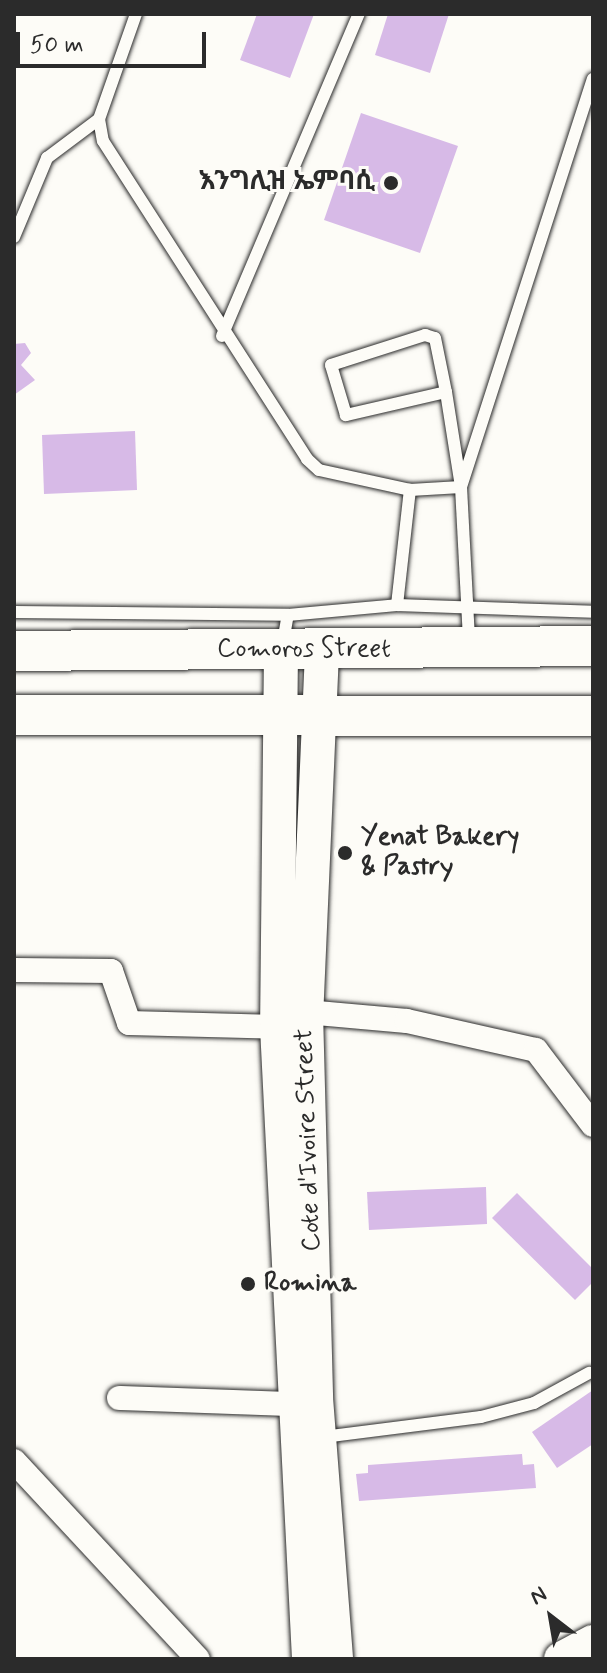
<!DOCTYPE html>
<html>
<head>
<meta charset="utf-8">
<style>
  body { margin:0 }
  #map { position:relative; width:607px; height:1673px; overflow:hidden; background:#fdfcf7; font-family:Mynerve,"Noto Sans Ethiopic",sans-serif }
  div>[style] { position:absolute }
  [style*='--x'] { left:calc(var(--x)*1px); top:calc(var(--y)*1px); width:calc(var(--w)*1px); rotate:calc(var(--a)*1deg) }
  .building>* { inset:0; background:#d7bae7 }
  .roads { filter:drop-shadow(0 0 2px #2b2b2b) drop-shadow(0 0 2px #2b2b2b) }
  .lane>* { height:12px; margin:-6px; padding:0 6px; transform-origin:6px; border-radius:6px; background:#fdfcf7 }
  .street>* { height:24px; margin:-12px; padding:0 12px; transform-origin:12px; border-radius:12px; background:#fdfcf7 }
  .secondary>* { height:34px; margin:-17px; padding:0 17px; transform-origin:17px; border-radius:17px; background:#fdfcf7 }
  .primary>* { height:40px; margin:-20px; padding:0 20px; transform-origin:20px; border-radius:20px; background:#fdfcf7 }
  .dots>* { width:22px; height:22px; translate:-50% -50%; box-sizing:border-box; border:4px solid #fdfcf7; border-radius:50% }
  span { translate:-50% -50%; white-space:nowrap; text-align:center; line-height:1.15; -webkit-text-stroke:6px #fdfcf7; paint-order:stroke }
  .poi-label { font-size:26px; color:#2b2b2b; font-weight:700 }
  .right { translate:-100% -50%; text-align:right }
  .left { translate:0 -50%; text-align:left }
  .street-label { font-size:26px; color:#2b2b2b }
  .frame { position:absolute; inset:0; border:16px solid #2b2b2b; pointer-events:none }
  .north { position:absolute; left:511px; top:1577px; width:80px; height:80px; -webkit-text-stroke:6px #fdfcf7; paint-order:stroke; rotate:329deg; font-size:22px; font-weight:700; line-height:32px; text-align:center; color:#2b2b2b }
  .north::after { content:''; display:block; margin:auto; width:28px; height:36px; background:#2b2b2b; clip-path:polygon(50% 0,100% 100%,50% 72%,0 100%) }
  .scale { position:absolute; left:16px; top:32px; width:190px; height:36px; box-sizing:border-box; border:4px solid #2b2b2b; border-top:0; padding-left:10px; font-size:24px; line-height:28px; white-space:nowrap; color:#2b2b2b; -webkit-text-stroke:6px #fdfcf7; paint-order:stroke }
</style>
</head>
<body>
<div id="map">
  <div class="building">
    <div style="clip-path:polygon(257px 14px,314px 14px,290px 78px,240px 60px)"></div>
    <div style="clip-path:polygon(388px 14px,449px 14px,430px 73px,375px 55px)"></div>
    <div style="clip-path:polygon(361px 113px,458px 146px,420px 253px,324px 220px)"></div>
    <div style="clip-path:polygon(25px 343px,31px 353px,21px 365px,35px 380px,14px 395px,14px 344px)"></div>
    <div style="clip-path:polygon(135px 431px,137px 490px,44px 494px,42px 435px)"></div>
    <div style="clip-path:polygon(486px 1187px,487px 1224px,369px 1230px,367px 1192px)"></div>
    <div style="clip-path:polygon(517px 1193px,593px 1269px,593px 1282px,575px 1300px,492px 1218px)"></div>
    <div style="clip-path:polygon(593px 1390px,593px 1444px,557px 1468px,532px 1432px)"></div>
    <div style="clip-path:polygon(522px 1454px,523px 1465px,534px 1464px,536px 1488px,359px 1501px,356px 1474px,368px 1473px,368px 1465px)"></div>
  </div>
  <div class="roads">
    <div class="lane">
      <div style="--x:136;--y:14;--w:111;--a:109.4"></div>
      <div style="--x:99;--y:119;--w:22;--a:80"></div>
      <div style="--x:103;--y:141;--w:378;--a:57.3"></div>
      <div style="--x:307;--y:459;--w:16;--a:43"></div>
      <div style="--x:319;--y:470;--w:93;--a:12.4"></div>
      <div style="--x:410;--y:490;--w:51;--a:-3.4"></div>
      <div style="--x:461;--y:487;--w:429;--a:-72.1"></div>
      <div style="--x:14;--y:237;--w:86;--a:-67.3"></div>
      <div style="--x:47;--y:158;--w:65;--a:-36.9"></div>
      <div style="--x:222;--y:336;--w:350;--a:-67"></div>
      <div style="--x:446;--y:392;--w:103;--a:167"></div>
      <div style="--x:346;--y:415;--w:52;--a:-106.7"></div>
      <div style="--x:331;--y:365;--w:99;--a:-17.7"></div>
      <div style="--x:425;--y:335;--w:10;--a:17"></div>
      <div style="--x:435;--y:338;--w:55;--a:78.5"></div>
      <div style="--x:446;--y:392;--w:96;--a:81"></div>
      <div style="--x:461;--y:487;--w:154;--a:87"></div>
      <div style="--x:397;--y:605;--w:196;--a:2"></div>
      <div style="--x:14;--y:612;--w:274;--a:0.6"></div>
      <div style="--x:283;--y:642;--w:27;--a:-80"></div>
      <div style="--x:288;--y:615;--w:109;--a:-5.2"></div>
      <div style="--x:397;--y:605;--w:116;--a:-83.6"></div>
      <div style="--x:323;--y:1437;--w:159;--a:-7.2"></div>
      <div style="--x:481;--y:1417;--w:55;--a:-14.8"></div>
      <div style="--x:534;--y:1403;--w:63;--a:-28.6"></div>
    </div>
    <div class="street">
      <div style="--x:14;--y:970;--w:97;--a:0.6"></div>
      <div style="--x:111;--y:971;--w:55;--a:70.9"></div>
      <div style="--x:129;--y:1023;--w:148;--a:1.5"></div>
      <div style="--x:306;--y:1012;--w:101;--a:5.1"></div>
      <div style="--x:407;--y:1021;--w:132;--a:12.7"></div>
      <div style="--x:536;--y:1050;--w:94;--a:52.8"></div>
      <div style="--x:119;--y:1398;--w:172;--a:2"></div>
      <div style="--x:14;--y:1461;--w:270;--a:47.1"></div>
    </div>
    <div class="secondary">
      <div style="--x:281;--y:651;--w:376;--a:90.6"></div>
      <div style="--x:277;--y:1027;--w:633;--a:87.1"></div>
      <div style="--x:322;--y:652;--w:360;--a:92.5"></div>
      <div style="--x:306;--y:1012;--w:386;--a:88.5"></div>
      <div style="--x:316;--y:1398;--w:262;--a:85.6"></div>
      <div style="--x:561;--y:1659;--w:36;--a:-28"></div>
    </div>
    <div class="primary">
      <div style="--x:14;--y:651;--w:579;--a:-0.49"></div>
      <div style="--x:14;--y:715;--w:579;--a:0.1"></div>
    </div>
  </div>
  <div class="dots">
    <div style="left:391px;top:183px;background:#2b2b2b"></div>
    <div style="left:345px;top:853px;background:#2b2b2b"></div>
    <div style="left:248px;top:1284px;background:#2b2b2b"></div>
  </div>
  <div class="poi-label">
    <span class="right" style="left:375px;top:183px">እንግሊዝ ኤምባሲ</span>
    <span class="left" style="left:361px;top:853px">Yenat Bakery<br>&amp; Pastry</span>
    <span class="left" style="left:264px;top:1284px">Romina</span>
  </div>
  <div class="street-label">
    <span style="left:304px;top:650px">Comoros Street</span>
    <span style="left:309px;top:1140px;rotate:-92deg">Cote d'Ivoire Street</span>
  </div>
  <div class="frame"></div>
  <div class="north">N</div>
  <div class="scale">50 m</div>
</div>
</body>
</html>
